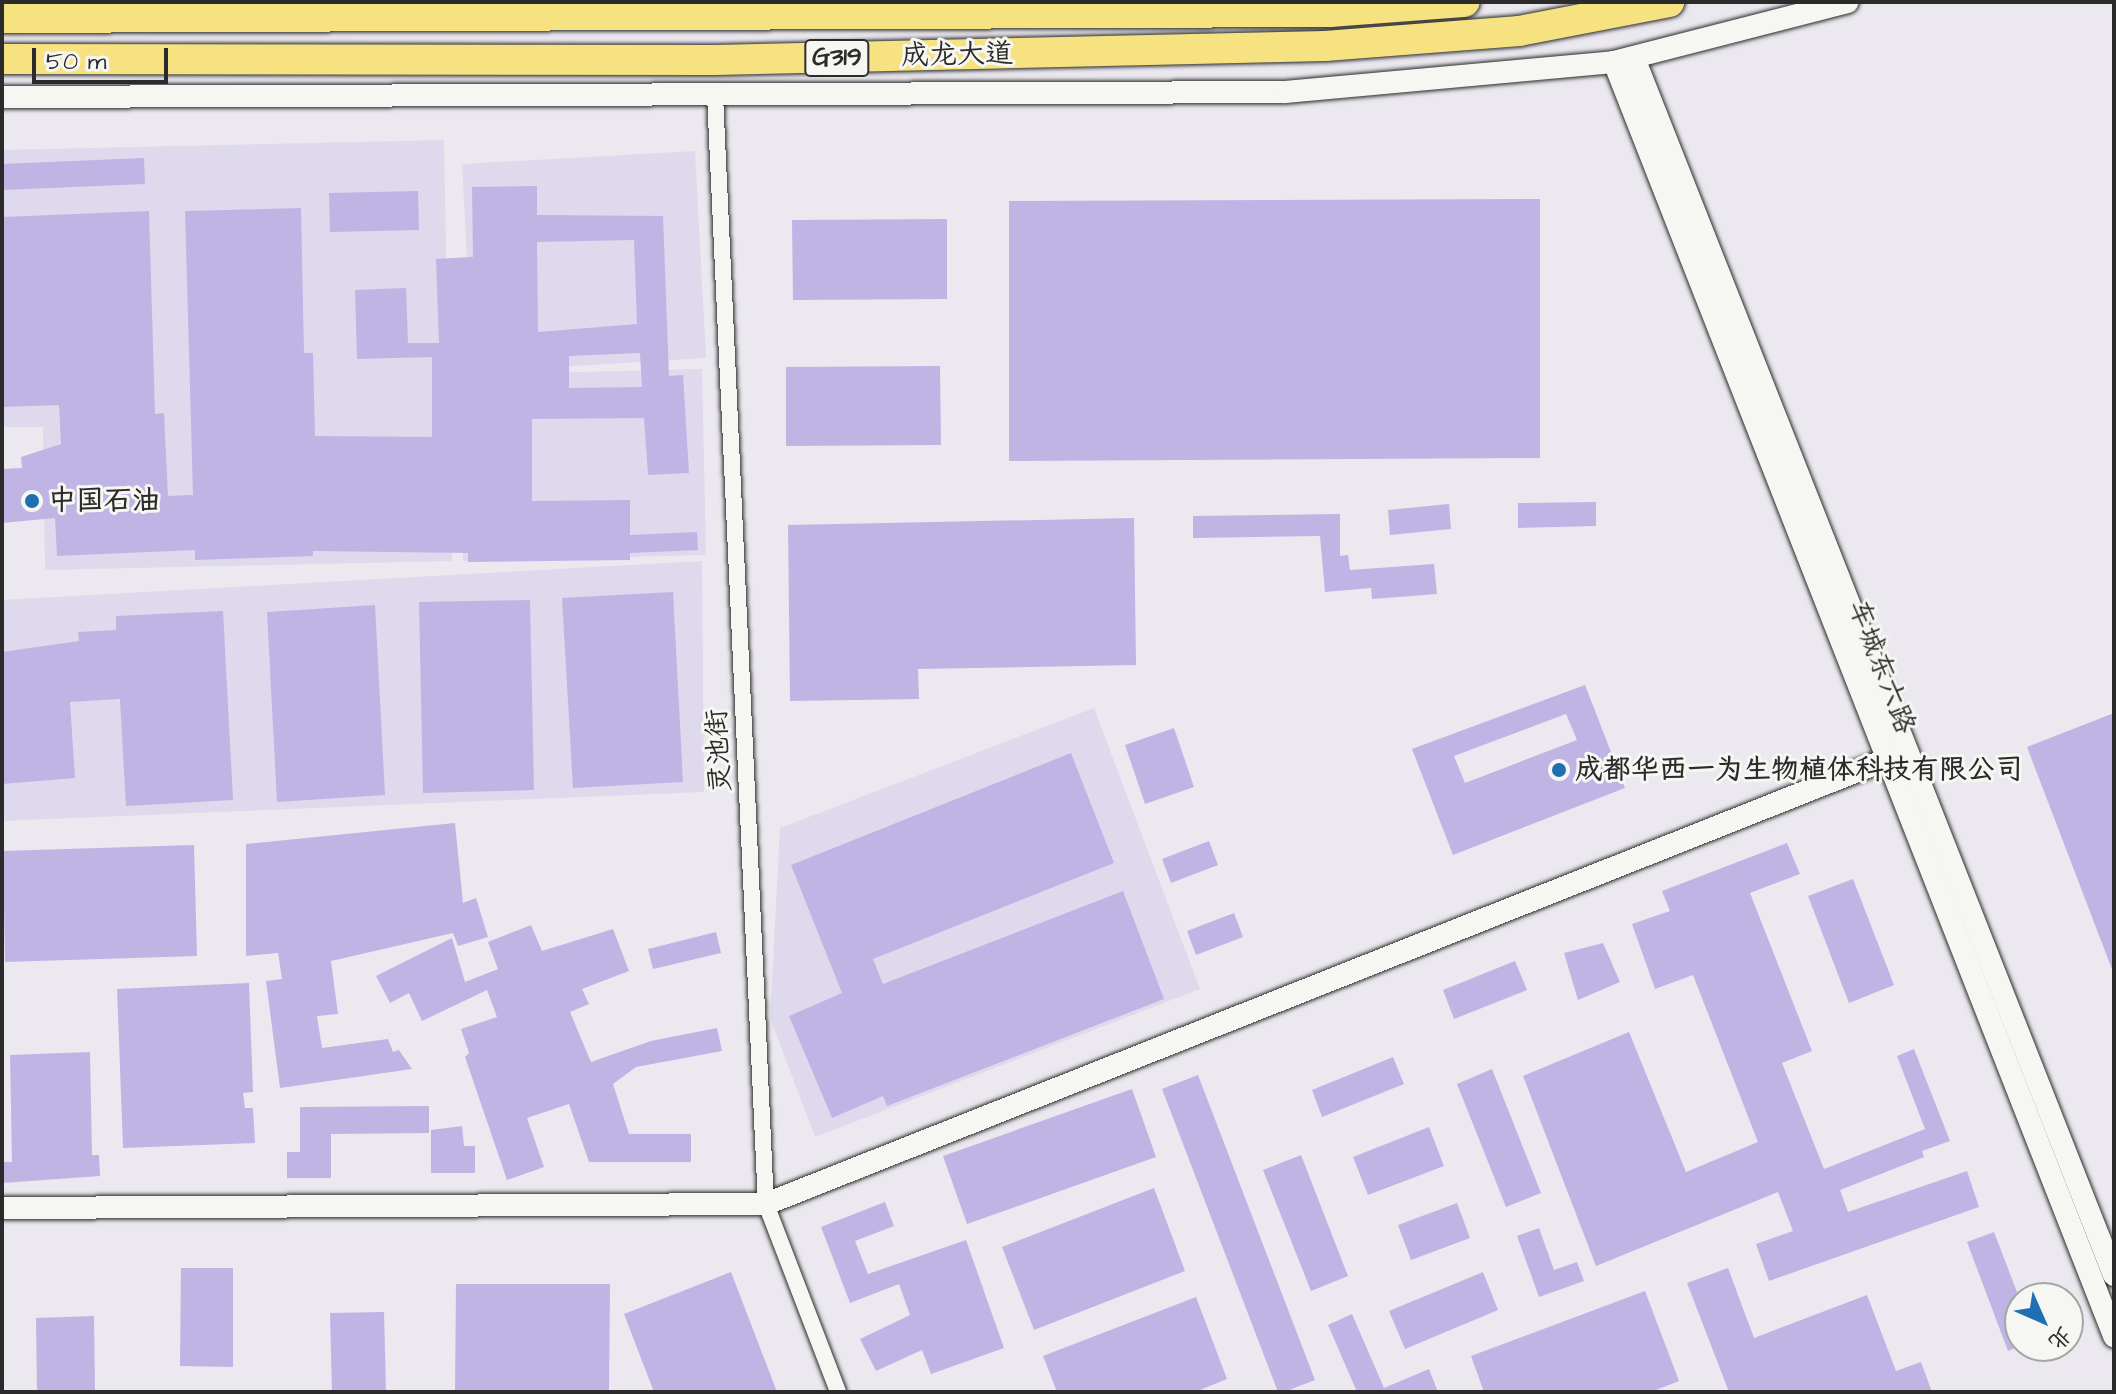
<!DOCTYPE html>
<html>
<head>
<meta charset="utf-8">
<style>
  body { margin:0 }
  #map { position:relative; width:2116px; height:1394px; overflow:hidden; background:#ebe9ef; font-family:"Architects Daughter","LXGW WenKai TC",sans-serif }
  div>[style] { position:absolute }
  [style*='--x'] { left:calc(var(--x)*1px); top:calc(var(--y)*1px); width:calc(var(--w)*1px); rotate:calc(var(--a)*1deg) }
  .built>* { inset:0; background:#ded9ec }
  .building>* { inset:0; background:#c0b4e5 }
  .roads { filter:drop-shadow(0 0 2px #2b2b2b) drop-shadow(0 0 2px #2b2b2b) }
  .street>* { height:16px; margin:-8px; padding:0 8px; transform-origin:8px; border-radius:8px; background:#f6f6f2 }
  .secondary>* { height:22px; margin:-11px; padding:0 11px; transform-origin:11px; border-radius:11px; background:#f6f6f2 }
  .highway>* { height:30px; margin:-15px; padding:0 15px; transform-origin:15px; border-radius:15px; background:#f7e281 }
  .dots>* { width:22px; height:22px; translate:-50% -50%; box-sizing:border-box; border:4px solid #f6f6f2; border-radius:50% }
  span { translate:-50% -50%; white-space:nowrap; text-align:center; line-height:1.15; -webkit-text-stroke:6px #f6f6f2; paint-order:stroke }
  .shield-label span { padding:2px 6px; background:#f6f6f2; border:2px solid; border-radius:6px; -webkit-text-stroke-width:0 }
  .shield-label { font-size:26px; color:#2b2b2b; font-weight:700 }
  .street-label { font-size:28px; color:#2b2b2b }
  .poi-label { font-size:28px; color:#2b2b2b; font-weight:700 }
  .left { translate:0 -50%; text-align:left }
  .frame { position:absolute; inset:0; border:4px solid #2b2b2b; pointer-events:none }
  .north { position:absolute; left:2004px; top:1282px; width:80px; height:80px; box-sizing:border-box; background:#f6f6f2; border:2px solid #a5a5a2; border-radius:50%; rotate:135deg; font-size:22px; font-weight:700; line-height:32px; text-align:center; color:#2b2b2b }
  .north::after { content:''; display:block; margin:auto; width:28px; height:36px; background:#1f6fb2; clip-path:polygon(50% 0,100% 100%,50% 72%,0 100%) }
  .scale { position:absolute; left:32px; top:48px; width:136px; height:36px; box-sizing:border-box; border:4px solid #2b2b2b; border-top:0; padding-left:10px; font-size:24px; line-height:28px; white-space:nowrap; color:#2b2b2b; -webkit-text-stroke:6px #f6f6f2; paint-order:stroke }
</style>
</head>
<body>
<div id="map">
  <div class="built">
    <div style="clip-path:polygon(444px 140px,452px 561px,45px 570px,43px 427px,2px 427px,2px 150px)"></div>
    <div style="clip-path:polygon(695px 151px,706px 358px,473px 372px,462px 164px)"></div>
    <div style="clip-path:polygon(702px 369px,706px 555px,463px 561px,459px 375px)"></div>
    <div style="clip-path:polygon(702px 561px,704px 792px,2px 821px,2px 600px)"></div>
    <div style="clip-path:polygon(1094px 708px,1200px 989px,815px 1137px,770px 1018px,780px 828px)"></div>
  </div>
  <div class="building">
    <div style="clip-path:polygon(144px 158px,145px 184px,2px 190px,2px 164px)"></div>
    <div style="clip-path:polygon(evenodd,537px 186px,537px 215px,663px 216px,669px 376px,683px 375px,689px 473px,648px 475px,644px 418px,532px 419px,532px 501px,630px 500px,630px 535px,697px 532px,698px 550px,630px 553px,630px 560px,468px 562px,468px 553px,313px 551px,313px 556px,195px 560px,195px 550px,57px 556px,55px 518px,2px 523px,2px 469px,22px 468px,21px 457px,61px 444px,59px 405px,2px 407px,2px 217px,149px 211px,155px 414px,164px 413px,168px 496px,193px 495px,185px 211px,301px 208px,304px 353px,313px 353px,315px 436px,432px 437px,432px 357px,357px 359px,355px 290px,406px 288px,408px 343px,439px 343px,436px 259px,473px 257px,472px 187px,537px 186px,634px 240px,637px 324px,538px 332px,537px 242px,634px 240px,537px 186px,640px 353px,642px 387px,569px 388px,569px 356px,640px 353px)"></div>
    <div style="clip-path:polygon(418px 191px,419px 230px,330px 232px,329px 193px)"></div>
    <div style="clip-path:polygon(1540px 199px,1540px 458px,1009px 461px,1009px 201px)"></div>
    <div style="clip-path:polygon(947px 219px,947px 299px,793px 300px,792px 220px)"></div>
    <div style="clip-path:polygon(940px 366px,941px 445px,786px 446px,786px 367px)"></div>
    <div style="clip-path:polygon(1596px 502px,1596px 526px,1518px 528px,1518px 503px)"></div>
    <div style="clip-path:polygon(1449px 504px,1451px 529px,1390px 535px,1388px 510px)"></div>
    <div style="clip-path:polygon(1340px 514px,1340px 556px,1348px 555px,1350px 570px,1434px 564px,1437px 594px,1372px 599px,1371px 588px,1325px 592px,1320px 536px,1193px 538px,1193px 516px)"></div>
    <div style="clip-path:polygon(1134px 518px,1136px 665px,918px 669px,919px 699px,790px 701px,788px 525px)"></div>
    <div style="clip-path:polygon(673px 592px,683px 782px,573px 788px,562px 598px)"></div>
    <div style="clip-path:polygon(530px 600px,534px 790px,423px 793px,419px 602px)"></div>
    <div style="clip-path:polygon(375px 605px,385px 795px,277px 802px,267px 612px)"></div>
    <div style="clip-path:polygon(223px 611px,233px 800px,126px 806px,120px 699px,70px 702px,75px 778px,2px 784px,2px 652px,79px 641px,78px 632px,116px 630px,116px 616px)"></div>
    <div style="clip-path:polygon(evenodd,1585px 685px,1625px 788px,1453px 855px,1412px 749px,1585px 685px,1566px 714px,1577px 740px,1465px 783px,1454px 756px,1566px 714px)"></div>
    <div style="clip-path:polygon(2114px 713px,2114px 972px,2113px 972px,2027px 747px)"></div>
    <div style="clip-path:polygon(1174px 728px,1194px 787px,1145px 804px,1125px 745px)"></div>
    <div style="clip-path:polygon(1071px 753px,1114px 863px,873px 959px,883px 984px,1123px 891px,1164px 999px,887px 1106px,883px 1096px,832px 1118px,789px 1016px,842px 993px,791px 865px)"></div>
    <div style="clip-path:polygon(455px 823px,463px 903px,476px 898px,488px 937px,458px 946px,453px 933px,331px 961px,338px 1014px,317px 1016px,322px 1048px,388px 1039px,393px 1052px,399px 1050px,412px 1069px,280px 1088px,266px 981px,282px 979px,278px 953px,246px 956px,246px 844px)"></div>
    <div style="clip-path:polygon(1209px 841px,1218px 865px,1171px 883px,1162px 859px)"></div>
    <div style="clip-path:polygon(1787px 843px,1800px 874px,1750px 893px,1812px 1051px,1782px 1063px,1824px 1169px,1925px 1129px,1897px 1056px,1914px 1049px,1950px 1141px,1922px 1151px,1924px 1157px,1840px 1190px,1848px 1212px,1967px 1171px,1979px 1207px,1769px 1281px,1756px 1244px,1793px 1231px,1778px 1192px,1596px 1266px,1523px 1076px,1629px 1032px,1686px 1172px,1758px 1142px,1693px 975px,1655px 989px,1632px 924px,1670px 911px,1662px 891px)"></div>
    <div style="clip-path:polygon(194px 845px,197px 956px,5px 962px,3px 851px)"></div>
    <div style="clip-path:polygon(1853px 879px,1894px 985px,1849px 1003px,1808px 896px)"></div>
    <div style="clip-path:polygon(1234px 913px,1243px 937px,1196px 955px,1187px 931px)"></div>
    <div style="clip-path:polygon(531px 925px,542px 951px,613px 929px,629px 971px,582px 989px,589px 1004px,570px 1012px,591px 1062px,651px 1041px,717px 1028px,722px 1051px,636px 1067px,613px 1084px,629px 1134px,691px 1134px,691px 1162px,589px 1162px,569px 1104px,527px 1118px,544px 1167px,507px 1180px,465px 1057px,469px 1053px,461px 1029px,497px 1017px,487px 990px,422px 1021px,409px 993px,390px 1003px,376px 976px,452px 938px,465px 982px,498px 969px,488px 942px)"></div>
    <div style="clip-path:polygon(716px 932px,721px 953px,653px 969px,648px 949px)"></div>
    <div style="clip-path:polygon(1603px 943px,1620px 982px,1578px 1000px,1564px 953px)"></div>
    <div style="clip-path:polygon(1515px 961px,1527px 990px,1454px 1019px,1443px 990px)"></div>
    <div style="clip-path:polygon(249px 983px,253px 1092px,243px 1093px,245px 1108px,253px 1108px,255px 1143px,123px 1148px,117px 989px)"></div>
    <div style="clip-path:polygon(90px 1052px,92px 1155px,99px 1155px,100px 1176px,2px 1183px,2px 1162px,12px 1162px,10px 1055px)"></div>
    <div style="clip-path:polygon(1393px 1057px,1404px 1084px,1322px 1117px,1312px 1090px)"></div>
    <div style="clip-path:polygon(1492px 1069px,1541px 1193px,1506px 1207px,1457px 1084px)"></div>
    <div style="clip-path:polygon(1198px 1075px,1315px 1380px,1284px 1392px,1278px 1392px,1162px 1089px)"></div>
    <div style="clip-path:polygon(1132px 1089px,1156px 1157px,967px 1224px,943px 1156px)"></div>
    <div style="clip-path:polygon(429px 1106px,429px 1133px,331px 1134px,331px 1178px,287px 1178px,287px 1152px,300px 1152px,300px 1107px)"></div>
    <div style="clip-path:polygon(462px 1126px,464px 1146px,475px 1146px,475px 1173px,431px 1173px,431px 1130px)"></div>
    <div style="clip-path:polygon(1429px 1127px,1444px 1166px,1368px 1195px,1353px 1157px)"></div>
    <div style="clip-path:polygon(1301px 1155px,1348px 1276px,1311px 1291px,1263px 1170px)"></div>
    <div style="clip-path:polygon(1154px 1188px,1185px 1271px,1034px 1330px,1002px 1247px)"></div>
    <div style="clip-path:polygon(885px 1202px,894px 1226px,855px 1241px,868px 1274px,966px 1240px,1004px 1348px,931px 1374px,922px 1350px,876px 1371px,860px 1339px,910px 1315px,899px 1284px,850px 1303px,821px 1227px)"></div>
    <div style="clip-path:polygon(1457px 1203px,1470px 1238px,1411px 1260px,1398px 1225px)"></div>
    <div style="clip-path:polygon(1539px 1228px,1554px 1270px,1577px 1262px,1584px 1281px,1539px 1297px,1517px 1236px)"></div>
    <div style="clip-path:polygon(1994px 1232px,2020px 1300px,2020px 1346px,2008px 1351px,1967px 1242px)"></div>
    <div style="clip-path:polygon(181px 1268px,233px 1268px,233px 1367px,180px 1366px)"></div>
    <div style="clip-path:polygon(1728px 1268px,1754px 1338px,1867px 1295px,1896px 1371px,1921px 1362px,1932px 1392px,1729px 1392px,1687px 1283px)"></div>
    <div style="clip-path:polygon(731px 1272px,777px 1392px,654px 1392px,624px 1314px)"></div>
    <div style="clip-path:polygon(1483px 1272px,1498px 1310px,1405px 1349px,1389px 1311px)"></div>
    <div style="clip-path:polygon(456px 1284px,610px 1284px,609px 1392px,455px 1392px)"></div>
    <div style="clip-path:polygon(1645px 1291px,1679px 1381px,1651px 1392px,1484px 1392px,1471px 1356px)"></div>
    <div style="clip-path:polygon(1196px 1297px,1227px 1379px,1195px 1392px,1057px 1392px,1043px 1356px)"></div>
    <div style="clip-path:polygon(384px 1312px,386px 1392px,332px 1392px,330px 1313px)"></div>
    <div style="clip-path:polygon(1352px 1314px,1384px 1388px,1429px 1369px,1438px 1392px,1357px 1392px,1328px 1325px)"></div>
    <div style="clip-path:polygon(94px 1316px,95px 1392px,37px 1392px,36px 1318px)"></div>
  </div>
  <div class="roads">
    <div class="street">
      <div style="--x:715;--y:95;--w:1110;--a:87.37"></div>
      <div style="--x:766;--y:1204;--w:201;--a:69"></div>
    </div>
    <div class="secondary">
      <div style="--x:1634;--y:58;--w:1308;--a:68.48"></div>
      <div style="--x:1614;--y:62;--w:1369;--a:68.57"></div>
      <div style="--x:2;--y:97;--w:1283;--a:-0.22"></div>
      <div style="--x:1285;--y:92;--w:330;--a:-5.2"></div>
      <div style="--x:1614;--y:62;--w:241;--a:-14.4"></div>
      <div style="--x:2;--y:1208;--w:764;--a:-0.3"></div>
      <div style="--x:766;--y:1204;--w:1204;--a:-21.64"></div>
    </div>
    <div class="highway">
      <div style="--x:2;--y:18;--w:1329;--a:-0.26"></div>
      <div style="--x:1331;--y:12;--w:134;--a:-4.3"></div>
      <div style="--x:2;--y:59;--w:713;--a:0.08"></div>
      <div style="--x:715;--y:60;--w:610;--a:-1.31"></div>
      <div style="--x:1325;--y:46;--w:195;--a:-4.4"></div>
      <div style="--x:1519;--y:31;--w:153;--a:-10.9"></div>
    </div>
  </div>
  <div class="dots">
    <div style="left:32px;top:501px;background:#1f6fb2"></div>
    <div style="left:1559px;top:770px;background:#1f6fb2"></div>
  </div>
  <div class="shield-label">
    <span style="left:837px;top:58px">G319</span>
  </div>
  <div class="street-label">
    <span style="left:957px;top:55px;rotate:-1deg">成龙大道</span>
    <span style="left:1881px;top:667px;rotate:69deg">车城东六路</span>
    <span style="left:719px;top:751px;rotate:-93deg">灵池街</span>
  </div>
  <div class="poi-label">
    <span class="left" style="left:48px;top:501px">中国石油</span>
    <span class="left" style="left:1575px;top:770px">成都华西一为生物植体科技有限公司</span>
  </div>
  <div class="frame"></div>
  <div class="north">北</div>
  <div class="scale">50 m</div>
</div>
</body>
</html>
